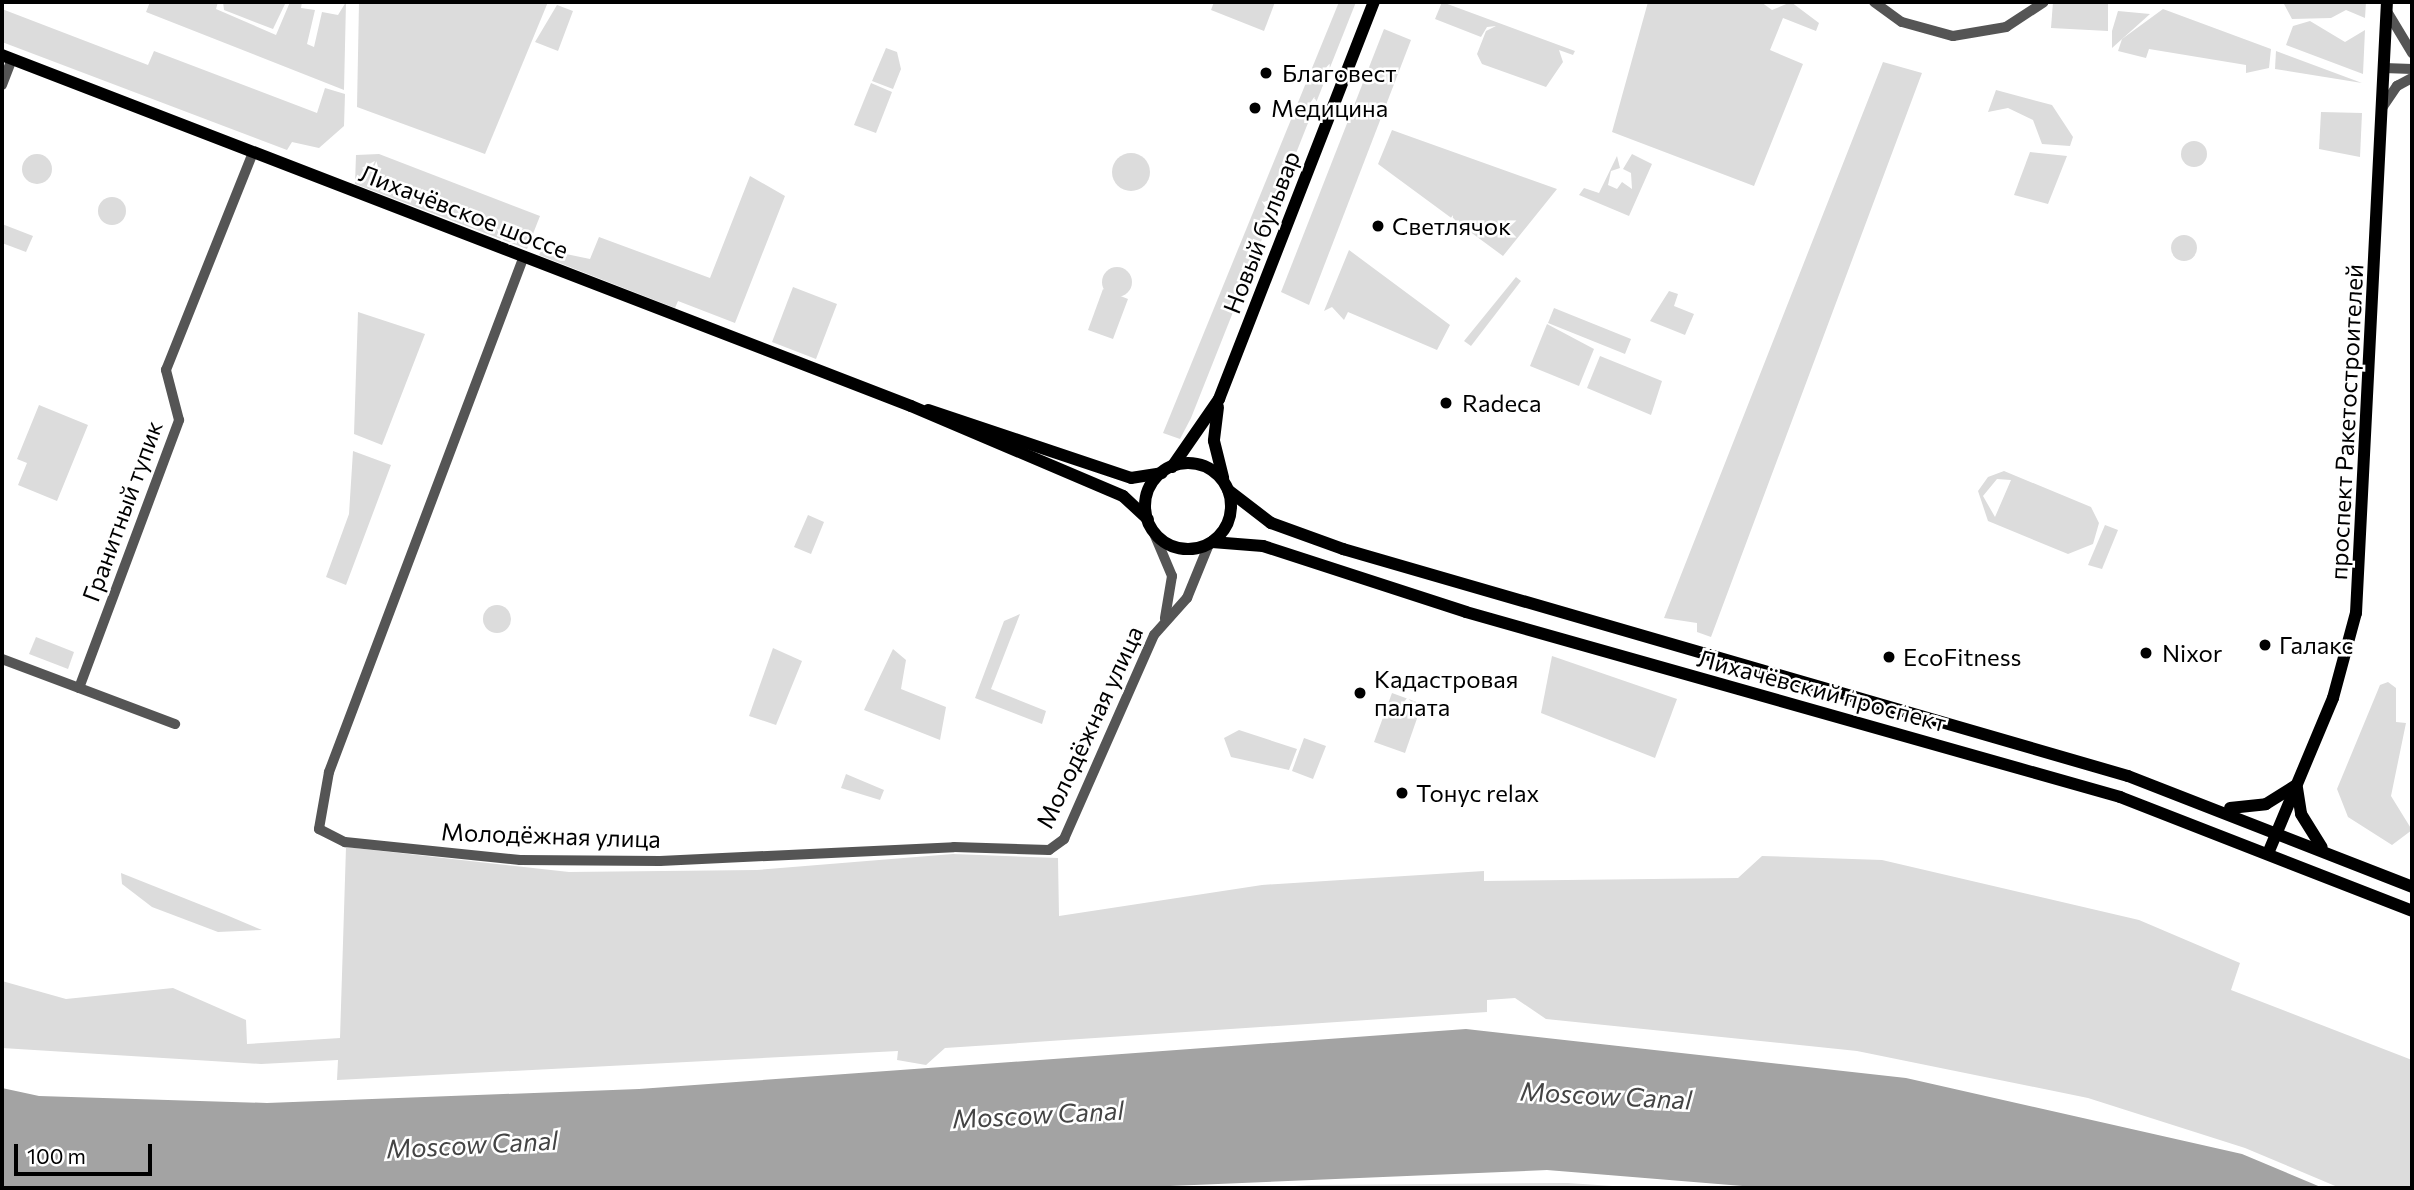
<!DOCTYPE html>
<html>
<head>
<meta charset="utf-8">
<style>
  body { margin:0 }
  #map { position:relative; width:2414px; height:1190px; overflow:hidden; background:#fff; font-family:Commissioner,sans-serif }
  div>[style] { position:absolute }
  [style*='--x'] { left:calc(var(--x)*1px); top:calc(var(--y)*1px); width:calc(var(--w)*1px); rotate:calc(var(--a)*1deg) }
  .green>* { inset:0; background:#dcdcdc }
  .round { border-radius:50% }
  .water>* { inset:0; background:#a3a3a3 }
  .minor>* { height:10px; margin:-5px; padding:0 5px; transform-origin:5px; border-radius:5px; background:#555 }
  .major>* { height:12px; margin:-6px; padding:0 6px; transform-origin:6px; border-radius:6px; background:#000 }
  .major>.ring { margin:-6px; padding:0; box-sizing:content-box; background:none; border:12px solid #000; border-radius:50% }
  .dots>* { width:19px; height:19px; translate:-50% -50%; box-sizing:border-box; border:4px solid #fff; border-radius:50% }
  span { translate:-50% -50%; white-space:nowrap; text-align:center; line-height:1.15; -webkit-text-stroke:5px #fff; paint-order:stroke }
  .poi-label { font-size:24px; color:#000 }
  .left { translate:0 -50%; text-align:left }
  .street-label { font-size:24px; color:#000 }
  .water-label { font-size:26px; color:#444; font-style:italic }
  .frame { position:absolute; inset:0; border:4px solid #000; pointer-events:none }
  .scale { position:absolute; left:14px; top:1144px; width:138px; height:32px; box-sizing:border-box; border:4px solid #000; border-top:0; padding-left:9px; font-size:21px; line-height:24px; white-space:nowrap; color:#000; -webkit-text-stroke:5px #fff; paint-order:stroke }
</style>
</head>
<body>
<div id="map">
  <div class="green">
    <div style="clip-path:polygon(150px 2px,218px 2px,216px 9px,276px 35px,290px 2px,302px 2px,301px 8px,315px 10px,307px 44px,314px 47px,322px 12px,338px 15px,346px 2px,344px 90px,146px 12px)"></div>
    <div style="clip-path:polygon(223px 2px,286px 2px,273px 29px,224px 10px)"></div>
    <div style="clip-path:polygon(359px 2px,548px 2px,485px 154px,357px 107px)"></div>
    <div style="clip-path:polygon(1214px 2px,1275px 2px,1264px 31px,1211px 10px)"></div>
    <div style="clip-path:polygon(1339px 2px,1356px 2px,1191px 418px,1180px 439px,1163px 433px)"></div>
    <div style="clip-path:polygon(1442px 2px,1575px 51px,1573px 55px,1559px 50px,1563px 62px,1546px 87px,1482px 64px,1477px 54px,1486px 31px,1496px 26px,1487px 27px,1481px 37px,1435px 19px)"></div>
    <div style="clip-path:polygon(1648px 2px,1761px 2px,1772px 10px,1791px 2px,1819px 23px,1816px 31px,1783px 18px,1770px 50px,1803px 64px,1754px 186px,1612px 132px)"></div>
    <div style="clip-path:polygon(2053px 2px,2108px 2px,2108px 31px,2051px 28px)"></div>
    <div style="clip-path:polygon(2290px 2px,2366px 2px,2365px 18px,2346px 10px,2331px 18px,2292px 19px,2284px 4px)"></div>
    <div style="clip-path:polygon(557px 5px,573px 11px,558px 51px,535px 42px)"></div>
    <div style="clip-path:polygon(2px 9px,148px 65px,154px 51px,317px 113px,325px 88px,345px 94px,344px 126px,319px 148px,292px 142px,287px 150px,2px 42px)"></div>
    <div style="clip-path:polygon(2163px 9px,2271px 49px,2269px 68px,2246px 73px,2246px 65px,2149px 49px,2146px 58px,2118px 51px,2122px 39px)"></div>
    <div style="clip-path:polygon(2118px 11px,2150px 14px,2112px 48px,2112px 31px)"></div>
    <div style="clip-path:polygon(2310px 21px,2345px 42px,2365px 30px,2363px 74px,2286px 45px,2293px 26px)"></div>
    <div style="clip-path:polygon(1384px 29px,1411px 40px,1309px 305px,1281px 292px)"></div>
    <div style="clip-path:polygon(886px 48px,897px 52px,901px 69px,893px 89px,872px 81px)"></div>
    <div style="clip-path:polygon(2276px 51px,2362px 83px,2275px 69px)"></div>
    <div style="clip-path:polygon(1883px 62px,1922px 73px,1711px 637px,1697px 632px,1697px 623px,1664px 618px)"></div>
    <div style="clip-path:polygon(871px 83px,892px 92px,876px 133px,854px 125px)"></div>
    <div style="clip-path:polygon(1996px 90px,2052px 105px,2073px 137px,2070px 146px,2042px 144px,2033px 120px,2008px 108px,1988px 112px)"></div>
    <div style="clip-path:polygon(2321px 112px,2362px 113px,2360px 157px,2319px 149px)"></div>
    <div style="clip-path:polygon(1392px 130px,1403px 134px,1557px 189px,1503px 256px,1378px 164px)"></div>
    <div class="round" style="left:2181px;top:141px;width:26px;height:26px"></div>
    <div style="clip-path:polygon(2030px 152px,2067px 156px,2048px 204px,2014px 195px)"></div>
    <div class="round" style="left:1112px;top:153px;width:38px;height:38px"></div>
    <div style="clip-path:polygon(379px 154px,540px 216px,527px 249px,355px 184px,356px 155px)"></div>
    <div style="clip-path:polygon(1632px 154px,1652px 164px,1629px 216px,1579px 195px,1584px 188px,1599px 193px,1617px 156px,1620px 168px,1611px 171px,1608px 185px,1617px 189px,1622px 182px,1632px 189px,1631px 173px,1623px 169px)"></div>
    <div class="round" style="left:22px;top:154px;width:30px;height:30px"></div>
    <div style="clip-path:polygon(750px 176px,785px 196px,735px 323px,678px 301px,675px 308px,539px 255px,542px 249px,590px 259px,599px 237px,710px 278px)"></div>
    <div class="round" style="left:98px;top:197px;width:28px;height:28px"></div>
    <div style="clip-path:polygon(2px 224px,33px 236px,26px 252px,2px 243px)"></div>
    <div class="round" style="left:2171px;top:235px;width:26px;height:26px"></div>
    <div style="clip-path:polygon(1349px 250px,1450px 325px,1437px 350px,1348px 312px,1344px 320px,1332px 307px,1324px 311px)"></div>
    <div class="round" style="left:1102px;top:267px;width:30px;height:30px"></div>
    <div style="clip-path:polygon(1516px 277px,1521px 281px,1471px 346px,1464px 341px)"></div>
    <div style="clip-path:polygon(793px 287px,837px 304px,816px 359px,772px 342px)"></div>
    <div style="clip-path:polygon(1103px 289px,1128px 299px,1113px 339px,1088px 330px)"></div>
    <div style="clip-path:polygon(1669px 291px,1678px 294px,1674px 306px,1694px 314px,1685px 335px,1650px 321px)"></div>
    <div style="clip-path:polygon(1554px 308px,1631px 339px,1625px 354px,1548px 323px)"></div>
    <div style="clip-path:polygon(358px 312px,425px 334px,382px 445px,354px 434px)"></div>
    <div style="clip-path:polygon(1547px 324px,1594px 349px,1579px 386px,1530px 366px)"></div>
    <div style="clip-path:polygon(1600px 356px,1662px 381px,1651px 415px,1587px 388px)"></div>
    <div style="clip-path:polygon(39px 405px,88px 425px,57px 501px,18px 485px,27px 463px,17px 459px)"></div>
    <div style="clip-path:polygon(353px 451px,391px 465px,346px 585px,326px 577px,349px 514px)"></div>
    <div style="clip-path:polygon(evenodd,2004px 471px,2091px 507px,2099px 523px,2093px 544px,2068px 554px,1988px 521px,1978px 491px,1988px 477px,2004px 471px,1997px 479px,2011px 480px,1995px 517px,1983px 496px,1997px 479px)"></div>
    <div style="clip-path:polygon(808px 515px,824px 522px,811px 554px,794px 547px)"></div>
    <div style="clip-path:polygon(2105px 525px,2118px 530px,2102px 569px,2088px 565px)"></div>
    <div class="round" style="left:483px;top:605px;width:28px;height:28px"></div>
    <div style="clip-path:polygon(1020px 614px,991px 689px,1046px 711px,1042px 724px,975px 698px,1004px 621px)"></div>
    <div style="clip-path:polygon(36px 637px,74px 652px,68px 669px,29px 654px)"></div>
    <div style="clip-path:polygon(773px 648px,802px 661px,776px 725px,749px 716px)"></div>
    <div style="clip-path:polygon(893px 649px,906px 660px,901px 689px,946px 707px,940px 740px,864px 710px)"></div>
    <div style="clip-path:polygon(1552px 656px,1677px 699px,1655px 758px,1541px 713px)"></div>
    <div style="clip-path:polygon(2388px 682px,2396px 688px,2396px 722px,2406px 723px,2391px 796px,2412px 830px,2392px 845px,2348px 817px,2337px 789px,2380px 685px)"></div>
    <div style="clip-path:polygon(1392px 693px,1422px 704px,1405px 753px,1374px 742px)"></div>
    <div style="clip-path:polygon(1239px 730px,1297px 749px,1289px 770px,1231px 757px,1224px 738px)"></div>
    <div style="clip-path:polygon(1304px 738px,1326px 746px,1313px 779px,1292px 771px)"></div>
    <div style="clip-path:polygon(846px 774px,884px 790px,880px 800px,841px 788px)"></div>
    <div style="clip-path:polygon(346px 847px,569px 872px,757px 870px,953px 854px,1058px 858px,1059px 916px,1262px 885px,1484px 871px,1484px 881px,1738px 878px,1762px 856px,1882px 860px,2139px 920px,2240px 963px,2231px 990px,2412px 1060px,2412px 1188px,2340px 1188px,2245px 1148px,2088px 1098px,1857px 1051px,1546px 1019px,1515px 998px,1487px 1000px,1487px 1012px,945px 1048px,926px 1065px,897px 1060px,898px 1051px,337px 1080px,338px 1060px,261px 1064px,2px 1048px,2px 981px,66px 999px,173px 988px,246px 1020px,247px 1044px,340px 1038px)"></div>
    <div style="clip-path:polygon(121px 873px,224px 914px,262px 930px,218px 932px,152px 907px,122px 884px)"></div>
    <div style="clip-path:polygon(1568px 1183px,1642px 1188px,1260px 1188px,1309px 1185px)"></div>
  </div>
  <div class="water">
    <div style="clip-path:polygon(1466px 1029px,1906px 1078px,2242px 1154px,2323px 1188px,1767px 1188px,1547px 1170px,1122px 1188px,2px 1188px,2px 1088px,39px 1096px,267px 1103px,639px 1089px)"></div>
  </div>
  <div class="minor">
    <div style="--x:1874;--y:2;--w:34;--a:36"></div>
    <div style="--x:1902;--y:22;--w:53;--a:15.4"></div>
    <div style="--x:1953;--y:36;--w:54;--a:-9.6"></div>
    <div style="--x:2006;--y:27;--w:45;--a:-33.3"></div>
    <div style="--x:2388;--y:13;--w:47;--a:59"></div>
    <div style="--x:2384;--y:68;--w:28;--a:2"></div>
    <div style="--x:2;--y:85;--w:28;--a:-69"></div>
    <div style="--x:2382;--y:108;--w:27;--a:-56"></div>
    <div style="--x:2397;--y:86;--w:17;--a:-28"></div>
    <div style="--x:524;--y:256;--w:552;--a:110.7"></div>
    <div style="--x:329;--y:772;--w:58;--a:100"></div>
    <div style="--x:319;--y:829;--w:29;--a:27"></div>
    <div style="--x:345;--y:842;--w:176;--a:5.9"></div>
    <div style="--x:520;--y:860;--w:140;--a:0.4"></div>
    <div style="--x:660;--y:861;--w:294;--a:-2.7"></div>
    <div style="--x:954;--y:847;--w:95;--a:1.8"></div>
    <div style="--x:1049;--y:850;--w:19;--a:-36"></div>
    <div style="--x:1064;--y:839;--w:223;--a:-66.2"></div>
    <div style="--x:1154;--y:635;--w:50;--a:-48.3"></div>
    <div style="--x:1187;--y:598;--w:58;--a:-67.8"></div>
    <div style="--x:1153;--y:531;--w:49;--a:67.1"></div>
    <div style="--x:1172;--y:576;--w:43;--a:99.5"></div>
    <div style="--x:2;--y:659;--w:185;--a:20.6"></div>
    <div style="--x:79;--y:688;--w:286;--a:-69.5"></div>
    <div style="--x:179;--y:420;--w:52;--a:-104.6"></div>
    <div style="--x:166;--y:370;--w:235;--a:-68.2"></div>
  </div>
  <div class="major">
    <div style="--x:2;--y:55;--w:974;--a:21.11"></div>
    <div style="--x:911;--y:406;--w:230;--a:23"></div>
    <div style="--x:1123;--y:496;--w:34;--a:43"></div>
    <div style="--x:1218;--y:407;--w:34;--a:97"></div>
    <div style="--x:1214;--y:441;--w:38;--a:76"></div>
    <div style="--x:928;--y:410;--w:214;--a:18.5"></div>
    <div style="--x:1131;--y:478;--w:31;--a:-9"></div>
    <div class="ring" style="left:1145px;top:463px;width:74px;height:74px"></div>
    <div style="--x:1172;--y:467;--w:83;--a:-55.3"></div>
    <div style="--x:1219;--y:399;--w:426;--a:-68.7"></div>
    <div style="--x:1228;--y:490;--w:54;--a:37.5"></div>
    <div style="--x:1271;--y:523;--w:77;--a:19.9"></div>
    <div style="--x:1343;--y:549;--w:817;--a:16.13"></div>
    <div style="--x:2128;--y:776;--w:305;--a:21.3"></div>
    <div style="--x:1212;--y:542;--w:51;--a:4.5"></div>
    <div style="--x:1263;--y:546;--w:213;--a:18"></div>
    <div style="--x:1466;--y:612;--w:680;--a:15.79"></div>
    <div style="--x:2120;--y:797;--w:313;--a:21.3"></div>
    <div style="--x:2297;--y:788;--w:26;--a:81"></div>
    <div style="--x:2301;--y:814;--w:39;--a:58"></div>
    <div style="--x:2230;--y:808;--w:36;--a:-6"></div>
    <div style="--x:2266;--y:804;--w:36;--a:-32"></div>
    <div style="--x:2269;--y:851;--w:166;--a:-67.3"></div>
    <div style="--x:2333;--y:698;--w:88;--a:-74.9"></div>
    <div style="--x:2356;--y:613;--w:612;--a:-87.1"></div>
  </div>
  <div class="dots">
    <div style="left:1266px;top:73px;background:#000"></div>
    <div style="left:1255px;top:108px;background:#000"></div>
    <div style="left:1378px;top:226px;background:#000"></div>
    <div style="left:1446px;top:403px;background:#000"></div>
    <div style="left:2265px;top:645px;background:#000"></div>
    <div style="left:2146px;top:653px;background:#000"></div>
    <div style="left:1889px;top:657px;background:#000"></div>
    <div style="left:1360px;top:693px;background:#000"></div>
    <div style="left:1402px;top:793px;background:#000"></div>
  </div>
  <div class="poi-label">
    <span class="left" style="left:1282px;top:73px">Благовест</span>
    <span class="left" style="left:1271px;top:108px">Медицина</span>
    <span class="left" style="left:1392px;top:226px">Светлячок</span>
    <span class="left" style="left:1462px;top:403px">Radeca</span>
    <span class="left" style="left:2279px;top:645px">Галакс</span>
    <span class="left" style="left:2162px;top:653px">Nixor</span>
    <span class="left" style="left:1903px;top:657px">EcoFitness</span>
    <span class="left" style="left:1374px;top:693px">Кадастровая<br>палата</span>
    <span class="left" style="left:1416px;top:793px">Тонус relax</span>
  </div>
  <div class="street-label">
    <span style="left:464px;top:211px;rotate:21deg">Лихачёвское шоссе</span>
    <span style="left:1261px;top:232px;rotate:-69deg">Новый бульвар</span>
    <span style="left:2346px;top:422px;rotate:-87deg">проспект Ракетостроителей</span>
    <span style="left:122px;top:511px;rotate:-70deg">Гранитный тупик</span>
    <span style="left:1822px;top:690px;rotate:15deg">Лихачёвский проспект</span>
    <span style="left:1089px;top:727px;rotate:-65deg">Молодёжная улица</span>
    <span style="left:551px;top:835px;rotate:2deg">Молодёжная улица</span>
  </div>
  <div class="water-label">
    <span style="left:1606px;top:1095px;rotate:3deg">Moscow Canal</span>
    <span style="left:1038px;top:1114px;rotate:-3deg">Moscow Canal</span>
    <span style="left:472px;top:1144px;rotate:-3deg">Moscow Canal</span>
  </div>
  <div class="frame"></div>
  <div class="scale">100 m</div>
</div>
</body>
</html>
